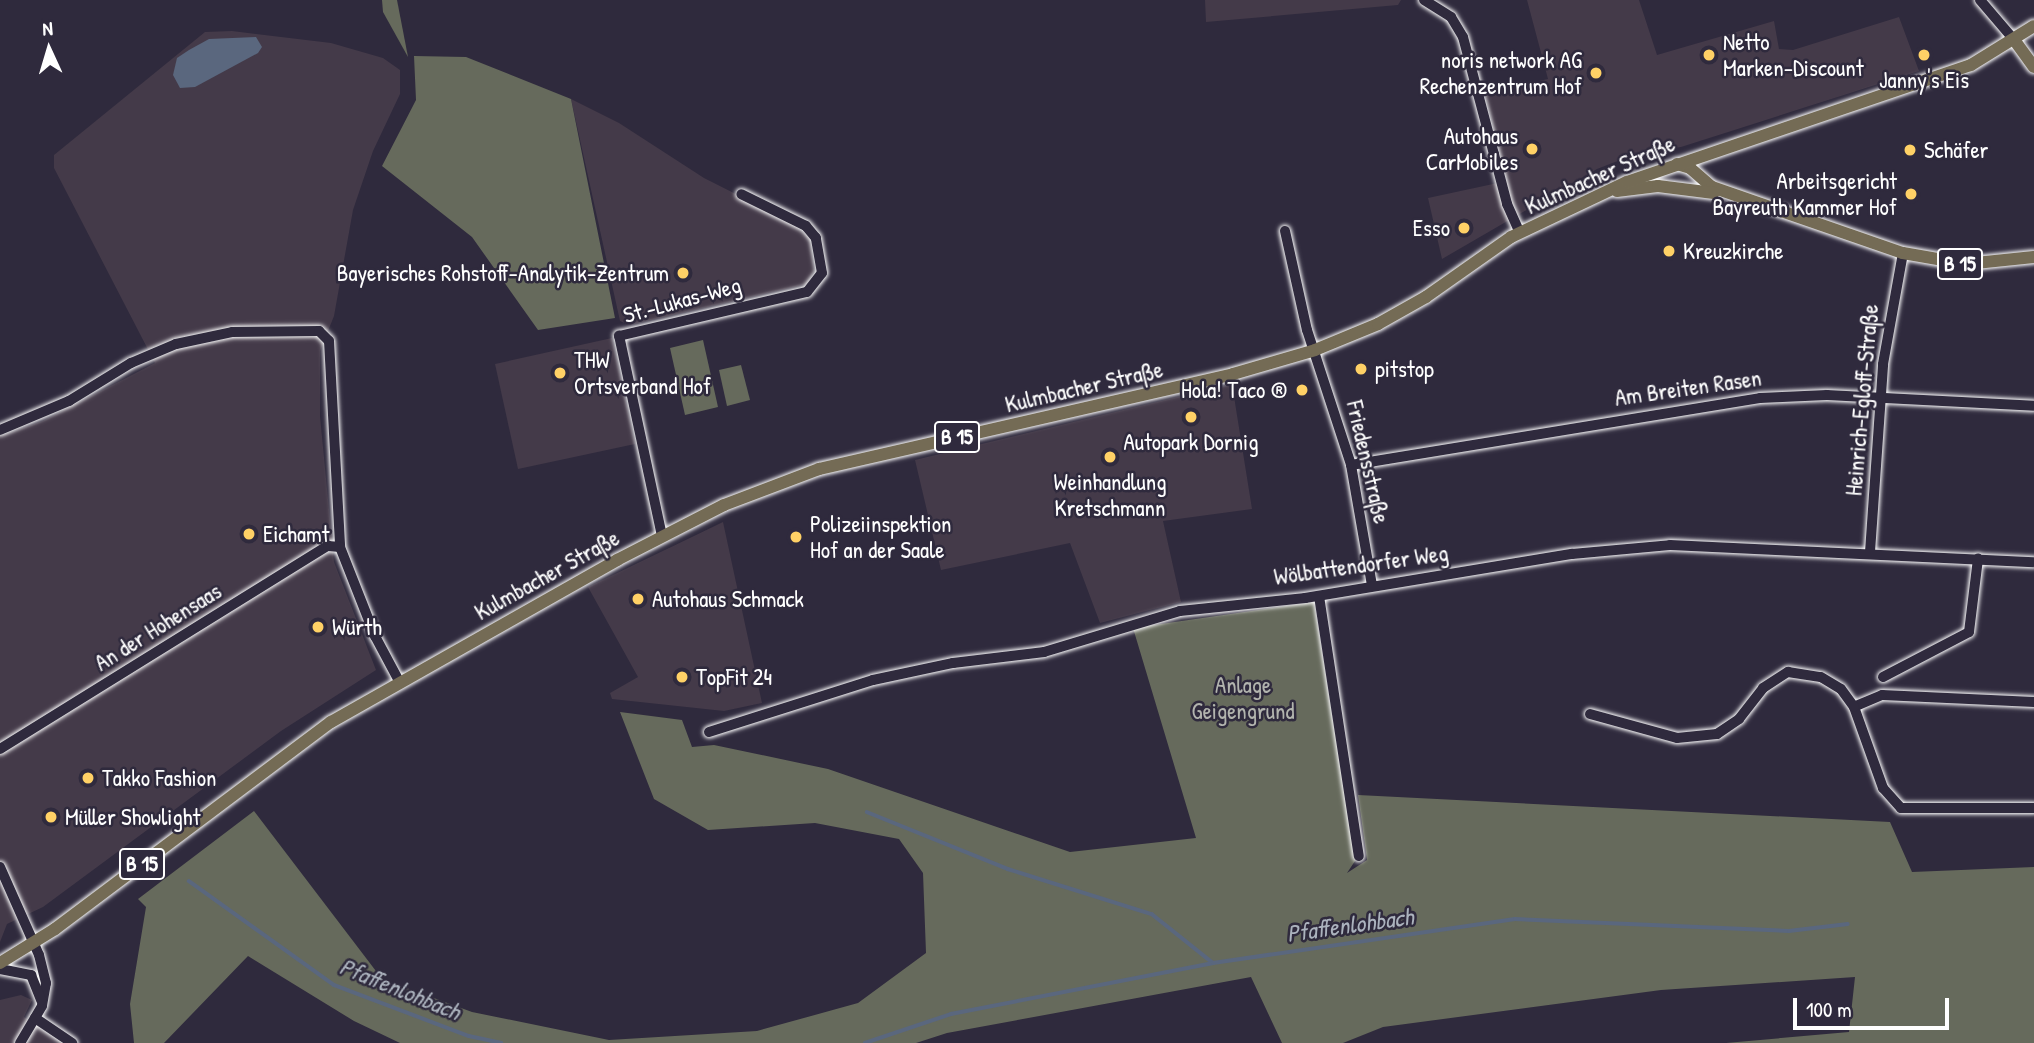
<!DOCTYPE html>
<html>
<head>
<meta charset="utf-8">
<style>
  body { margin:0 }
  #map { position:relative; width:2034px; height:1043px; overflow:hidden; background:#2f2a3d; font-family:"Patrick Hand",sans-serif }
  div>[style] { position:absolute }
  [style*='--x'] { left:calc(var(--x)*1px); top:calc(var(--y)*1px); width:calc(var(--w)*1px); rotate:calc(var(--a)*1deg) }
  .built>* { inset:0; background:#443a49 }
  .green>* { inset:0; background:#666a5c }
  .water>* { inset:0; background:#5a677e }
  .stream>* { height:3.5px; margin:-1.75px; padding:0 1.75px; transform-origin:1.75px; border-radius:1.75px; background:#5a677e }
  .roads { filter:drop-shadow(0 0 2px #fff) drop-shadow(0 0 2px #fff) }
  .minor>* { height:10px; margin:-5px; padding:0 5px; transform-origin:5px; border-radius:5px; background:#2f2a3d }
  .major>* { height:12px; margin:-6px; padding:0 6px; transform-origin:6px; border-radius:6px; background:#746b55 }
  .dots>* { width:19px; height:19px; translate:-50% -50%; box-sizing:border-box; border:4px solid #2f2a3d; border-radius:50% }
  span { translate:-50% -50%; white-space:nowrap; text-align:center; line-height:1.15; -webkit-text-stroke:5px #2f2a3d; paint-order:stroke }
  .shield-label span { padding:2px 5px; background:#2f2a3d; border:2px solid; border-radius:5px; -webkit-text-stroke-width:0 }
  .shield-label { font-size:21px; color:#fff; font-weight:700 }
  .poi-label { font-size:23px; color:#fff }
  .left { translate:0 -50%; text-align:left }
  .right { translate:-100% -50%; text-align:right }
  .street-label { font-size:23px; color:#fff }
  .park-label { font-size:23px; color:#b2b4ae }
  .water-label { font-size:24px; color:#acb3be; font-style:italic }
  .north { position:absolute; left:14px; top:14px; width:70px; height:70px; -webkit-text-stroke:5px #2f2a3d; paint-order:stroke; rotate:356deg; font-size:19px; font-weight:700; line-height:28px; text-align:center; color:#fff }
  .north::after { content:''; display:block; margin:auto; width:24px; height:32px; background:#fff; clip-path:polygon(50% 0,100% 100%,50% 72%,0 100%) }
  .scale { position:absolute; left:1793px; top:998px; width:156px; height:32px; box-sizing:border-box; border:4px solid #fff; border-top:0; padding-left:9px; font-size:21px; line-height:24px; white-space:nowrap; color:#fff; -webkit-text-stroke:5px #2f2a3d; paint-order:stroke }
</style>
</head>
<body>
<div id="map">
  <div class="built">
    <div style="clip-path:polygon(1205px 0,1401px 0,1398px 5px,1206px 22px)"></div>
    <div style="clip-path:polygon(1527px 0,1639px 0,1657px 55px,1774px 21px,1779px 49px,1793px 50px,1899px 17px,1919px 71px,1681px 147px,1636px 154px,1597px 169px,1442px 259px,1428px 198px,1507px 181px,1485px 93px,1548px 79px)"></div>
    <div style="clip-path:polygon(232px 31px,331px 43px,383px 58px,400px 70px,400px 94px,373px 151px,353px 210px,334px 316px,320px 351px,320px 416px,334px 562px,376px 670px,281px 731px,43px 907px,7px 924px,0 942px,0 436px,43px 421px,155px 363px,54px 168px,54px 155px,205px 32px)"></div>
    <div style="clip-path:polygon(571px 99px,619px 123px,704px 178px,793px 223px,810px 239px,814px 271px,807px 284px,629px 325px,620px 321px)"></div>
    <div style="clip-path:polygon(612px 338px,635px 444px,518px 469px,495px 364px)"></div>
    <div style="clip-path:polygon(1232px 384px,1252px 509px,1163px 521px,1181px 602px,1100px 623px,1070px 543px,941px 570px,915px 460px)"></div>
    <div style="clip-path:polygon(723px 522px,762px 703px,724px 711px,612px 699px,610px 693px,638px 677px,588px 587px)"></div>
    <div style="clip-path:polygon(21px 995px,32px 1000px,24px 1017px,64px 1043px,0 1043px,0 1000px)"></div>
  </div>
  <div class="green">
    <div style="clip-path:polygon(382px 0,397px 0,408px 57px,383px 12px)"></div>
    <div style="clip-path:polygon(414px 56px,466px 57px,571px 99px,615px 318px,538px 330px,472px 237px,382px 166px,416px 100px)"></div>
    <div style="clip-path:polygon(703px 340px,718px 407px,685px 415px,670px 348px)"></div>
    <div style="clip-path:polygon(741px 365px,750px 400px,727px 406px,719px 370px)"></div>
    <div style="clip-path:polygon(1314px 602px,1355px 861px,1347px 873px,1367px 860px,1358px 795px,1890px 822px,1912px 872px,2034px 867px,2034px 1043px,1726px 1043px,1849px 1032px,1855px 977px,1661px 990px,1383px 1027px,1343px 1043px,1282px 1043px,1251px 977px,947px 1033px,916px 1043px,400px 1043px,354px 1021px,248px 956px,164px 1043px,134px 1043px,130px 1004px,146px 907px,138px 899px,254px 811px,382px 979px,472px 1012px,609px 1040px,757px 1031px,858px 1003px,926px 953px,923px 873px,899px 839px,815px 823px,708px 830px,654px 799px,620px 712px,682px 720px,692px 747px,714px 745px,828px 769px,1070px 852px,1196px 838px,1133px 628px)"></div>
  </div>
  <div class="water">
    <div style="clip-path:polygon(256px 37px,262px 47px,258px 53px,195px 87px,180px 88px,173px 75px,177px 58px,189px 50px,209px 39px)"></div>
  </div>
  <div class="stream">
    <div style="--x:867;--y:812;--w:152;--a:22"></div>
    <div style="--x:1008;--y:869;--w:151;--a:17.4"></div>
    <div style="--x:1152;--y:914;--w:77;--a:38.7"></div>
    <div style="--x:189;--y:881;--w:178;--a:35.6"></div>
    <div style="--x:334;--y:985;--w:144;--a:20.7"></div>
    <div style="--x:469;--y:1036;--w:33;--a:12"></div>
    <div style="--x:865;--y:1043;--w:91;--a:-18.6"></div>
    <div style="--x:951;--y:1014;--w:267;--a:-11"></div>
    <div style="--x:1213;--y:963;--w:305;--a:-8.3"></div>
    <div style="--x:1515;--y:919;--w:274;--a:2.5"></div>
    <div style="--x:1789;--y:931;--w:59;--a:-6.8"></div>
  </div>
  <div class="roads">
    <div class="minor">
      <div style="--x:1424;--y:0;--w:32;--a:32"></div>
      <div style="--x:1451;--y:17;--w:23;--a:59"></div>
      <div style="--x:1463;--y:37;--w:173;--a:75.2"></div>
      <div style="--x:1507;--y:204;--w:32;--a:66"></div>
      <div style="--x:1980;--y:0;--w:54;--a:49.5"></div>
      <div style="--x:1285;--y:231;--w:101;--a:77.5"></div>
      <div style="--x:1307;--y:330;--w:142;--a:71.9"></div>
      <div style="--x:1351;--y:465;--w:122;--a:80.1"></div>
      <div style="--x:0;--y:430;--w:75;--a:-22.8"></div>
      <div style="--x:69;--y:401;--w:73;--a:-31.5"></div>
      <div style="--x:131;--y:363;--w:49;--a:-22.9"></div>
      <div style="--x:176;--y:344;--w:57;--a:-12.1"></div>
      <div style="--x:232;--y:332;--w:87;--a:-0.7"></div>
      <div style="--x:319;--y:331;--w:14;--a:45"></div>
      <div style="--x:329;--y:341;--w:206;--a:86.9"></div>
      <div style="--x:340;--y:547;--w:96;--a:68.5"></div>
      <div style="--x:375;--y:636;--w:51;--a:61.9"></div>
      <div style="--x:1351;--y:465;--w:414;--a:-9.3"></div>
      <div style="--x:1760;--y:398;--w:67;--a:-2.6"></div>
      <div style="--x:1827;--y:395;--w:207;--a:3"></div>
      <div style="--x:662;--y:536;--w:205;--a:-102.1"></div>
      <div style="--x:619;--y:336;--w:193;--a:-13.2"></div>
      <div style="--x:807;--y:292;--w:24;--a:-52"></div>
      <div style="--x:822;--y:273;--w:36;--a:-100"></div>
      <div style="--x:816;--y:238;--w:16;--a:-130"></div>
      <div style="--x:806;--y:226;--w:72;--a:-153.8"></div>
      <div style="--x:1870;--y:552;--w:188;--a:-86"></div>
      <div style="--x:1883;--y:364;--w:113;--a:-79.8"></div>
      <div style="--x:1319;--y:596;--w:263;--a:81.3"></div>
      <div style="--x:1883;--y:677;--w:97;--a:-27.6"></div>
      <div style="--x:1969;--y:632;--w:74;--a:-83"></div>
      <div style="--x:2034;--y:702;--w:152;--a:-177.4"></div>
      <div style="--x:1882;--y:695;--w:30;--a:157"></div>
      <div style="--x:1854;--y:707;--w:86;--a:70.3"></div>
      <div style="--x:1883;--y:788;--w:27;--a:48"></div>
      <div style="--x:1901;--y:808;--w:133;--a:0"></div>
      <div style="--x:1590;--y:714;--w:90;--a:15.4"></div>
      <div style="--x:1677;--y:738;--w:40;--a:-5.7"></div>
      <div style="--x:1717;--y:734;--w:27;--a:-34"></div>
      <div style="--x:1739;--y:719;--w:39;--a:-52"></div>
      <div style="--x:1763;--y:688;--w:30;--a:-33"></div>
      <div style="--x:1788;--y:672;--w:33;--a:9"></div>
      <div style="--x:1821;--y:677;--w:23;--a:31"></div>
      <div style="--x:1841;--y:689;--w:22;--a:54"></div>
      <div style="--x:709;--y:732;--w:172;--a:-17.6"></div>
      <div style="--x:873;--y:680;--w:82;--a:-12"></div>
      <div style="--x:953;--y:663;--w:92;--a:-6.9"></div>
      <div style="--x:1044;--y:652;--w:142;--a:-16.8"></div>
      <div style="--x:1180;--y:611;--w:126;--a:-5.9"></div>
      <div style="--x:1305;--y:598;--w:271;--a:-9.4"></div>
      <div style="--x:1572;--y:554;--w:98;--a:-5.2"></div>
      <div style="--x:1670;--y:545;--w:364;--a:2.7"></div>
      <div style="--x:0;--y:749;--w:386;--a:-31.8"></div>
      <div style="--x:328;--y:546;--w:12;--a:5"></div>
      <div style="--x:0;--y:867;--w:96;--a:66.1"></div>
      <div style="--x:39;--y:955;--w:29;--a:76"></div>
      <div style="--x:46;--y:983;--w:23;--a:100"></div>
      <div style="--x:42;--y:1006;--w:43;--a:120.7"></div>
      <div style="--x:0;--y:969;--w:32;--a:11"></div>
      <div style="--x:31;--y:975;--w:27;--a:68"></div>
      <div style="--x:35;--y:1018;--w:45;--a:34"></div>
    </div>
    <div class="major">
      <div style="--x:2015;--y:41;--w:32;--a:54"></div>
      <div style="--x:1677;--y:164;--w:14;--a:17"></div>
      <div style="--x:1690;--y:168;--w:29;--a:41"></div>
      <div style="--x:1712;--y:187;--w:202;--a:19.1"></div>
      <div style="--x:1903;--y:253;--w:64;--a:9.9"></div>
      <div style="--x:1966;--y:264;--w:68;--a:-5.9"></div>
      <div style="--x:1617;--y:191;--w:41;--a:-7"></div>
      <div style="--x:1658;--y:186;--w:56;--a:7.1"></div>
      <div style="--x:0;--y:963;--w:65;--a:-31.7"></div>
      <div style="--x:55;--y:929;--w:345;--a:-36.9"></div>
      <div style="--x:331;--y:722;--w:329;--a:-29.5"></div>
      <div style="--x:617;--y:560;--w:120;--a:-27.2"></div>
      <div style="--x:724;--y:505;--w:102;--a:-20.8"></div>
      <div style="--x:819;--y:469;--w:425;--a:-12.9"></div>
      <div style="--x:1233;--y:374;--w:85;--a:-16.3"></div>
      <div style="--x:1315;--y:350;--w:68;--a:-22.4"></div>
      <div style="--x:1378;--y:324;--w:55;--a:-29.4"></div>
      <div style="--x:1426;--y:297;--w:104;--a:-35.2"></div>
      <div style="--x:1511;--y:237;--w:128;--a:-25.4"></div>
      <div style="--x:1627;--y:182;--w:363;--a:-18.8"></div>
      <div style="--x:1971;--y:65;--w:74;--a:-31.8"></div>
    </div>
  </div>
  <div class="dots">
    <div style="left:1709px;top:55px;background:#ffd166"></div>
    <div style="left:1924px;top:55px;background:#ffd166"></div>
    <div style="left:1596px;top:73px;background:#ffd166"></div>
    <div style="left:1532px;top:149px;background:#ffd166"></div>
    <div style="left:1910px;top:150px;background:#ffd166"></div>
    <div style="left:1911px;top:194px;background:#ffd166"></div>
    <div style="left:1464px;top:228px;background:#ffd166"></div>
    <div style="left:1669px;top:251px;background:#ffd166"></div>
    <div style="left:683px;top:273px;background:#ffd166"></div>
    <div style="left:1361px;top:369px;background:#ffd166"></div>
    <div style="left:560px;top:373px;background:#ffd166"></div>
    <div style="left:1302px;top:390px;background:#ffd166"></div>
    <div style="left:1191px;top:417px;background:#ffd166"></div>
    <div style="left:1110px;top:457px;background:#ffd166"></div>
    <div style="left:249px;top:534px;background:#ffd166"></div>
    <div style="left:796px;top:537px;background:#ffd166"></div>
    <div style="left:638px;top:599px;background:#ffd166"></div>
    <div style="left:318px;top:627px;background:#ffd166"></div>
    <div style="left:682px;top:677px;background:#ffd166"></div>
    <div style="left:88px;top:778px;background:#ffd166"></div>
    <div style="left:51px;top:817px;background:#ffd166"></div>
  </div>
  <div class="shield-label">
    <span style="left:1960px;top:264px">B 15</span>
    <span style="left:957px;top:437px">B 15</span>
    <span style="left:142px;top:864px">B 15</span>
  </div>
  <div class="poi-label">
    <span class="left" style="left:1723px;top:55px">Netto<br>Marken-Discount</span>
    <span class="right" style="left:1582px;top:73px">noris network AG<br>Rechenzentrum Hof</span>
    <span style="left:1924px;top:80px">Janny's Eis</span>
    <span class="right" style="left:1518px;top:149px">Autohaus<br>CarMobiles</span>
    <span class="left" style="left:1924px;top:150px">Schäfer</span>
    <span class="right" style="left:1897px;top:194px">Arbeitsgericht<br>Bayreuth Kammer Hof</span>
    <span class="right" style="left:1450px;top:228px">Esso</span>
    <span class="left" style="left:1683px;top:251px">Kreuzkirche</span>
    <span class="right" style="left:669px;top:273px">Bayerisches Rohstoff-Analytik-Zentrum</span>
    <span class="left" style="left:574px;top:373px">THW<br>Ortsverband Hof</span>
    <span class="left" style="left:1375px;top:369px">pitstop</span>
    <span class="right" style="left:1288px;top:390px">Hola! Taco ®</span>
    <span style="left:1191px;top:442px">Autopark Dornig</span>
    <span style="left:1110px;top:495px">Weinhandlung<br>Kretschmann</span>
    <span class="left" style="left:810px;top:537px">Polizeiinspektion<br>Hof an der Saale</span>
    <span class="left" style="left:263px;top:534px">Eichamt</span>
    <span class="left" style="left:652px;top:599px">Autohaus Schmack</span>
    <span class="left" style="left:332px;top:627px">Würth</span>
    <span class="left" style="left:696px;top:677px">TopFit 24</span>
    <span class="left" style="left:102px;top:778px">Takko Fashion</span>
    <span class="left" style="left:65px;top:817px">Müller Showlight</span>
  </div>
  <div class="street-label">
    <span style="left:1600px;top:175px;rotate:-24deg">Kulmbacher Straße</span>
    <span style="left:682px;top:300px;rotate:-15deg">St.-Lukas-Weg</span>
    <span style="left:1084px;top:387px;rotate:-13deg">Kulmbacher Straße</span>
    <span style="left:1688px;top:388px;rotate:-8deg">Am Breiten Rasen</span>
    <span style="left:1862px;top:400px;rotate:-85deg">Heinrich-Egloff-Straße</span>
    <span style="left:1368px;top:462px;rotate:77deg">Friedensstraße</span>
    <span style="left:1361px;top:565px;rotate:-8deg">Wölbattendorfer Weg</span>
    <span style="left:547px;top:575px;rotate:-29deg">Kulmbacher Straße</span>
    <span style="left:158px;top:627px;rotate:-32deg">An der Hohensaas</span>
  </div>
  <div class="park-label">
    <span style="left:1243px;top:698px">Anlage<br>Geigengrund</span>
  </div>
  <div class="water-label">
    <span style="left:1350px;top:925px;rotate:-8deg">Pfaffenlohbach</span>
    <span style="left:400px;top:989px;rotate:22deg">Pfaffenlohbach</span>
  </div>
  <div class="north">N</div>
  <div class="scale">100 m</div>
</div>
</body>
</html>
